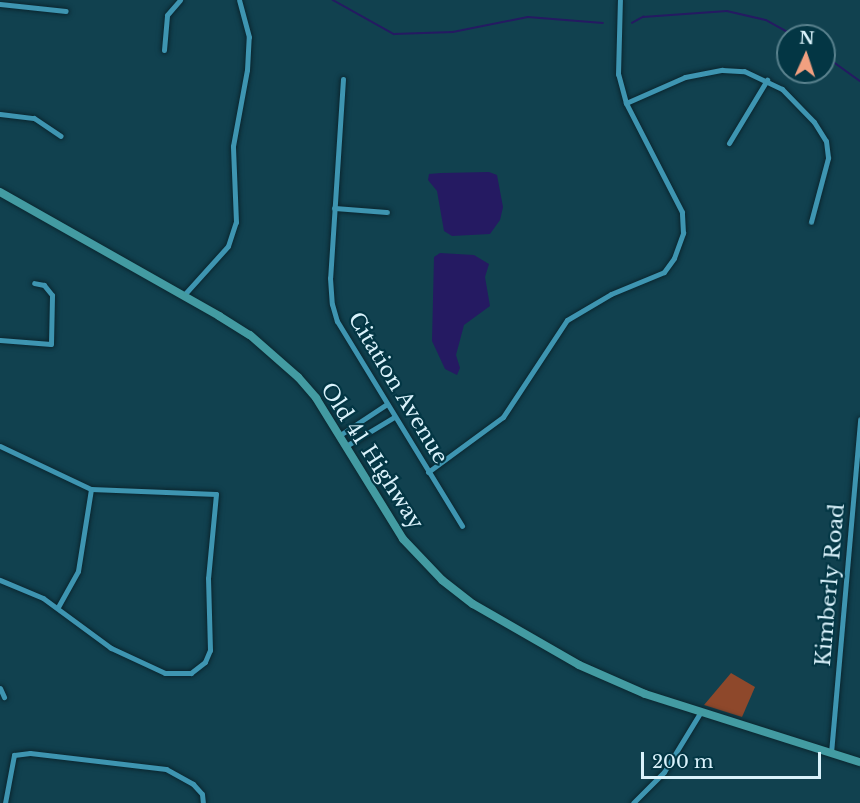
<!DOCTYPE html>
<html>
<head>
<meta charset="utf-8">
<style>
  body { margin:0 }
  #map { position:relative; width:860px; height:803px; overflow:hidden; background:#11414f; font-family:"Libre Baskerville",serif }
  div>[style] { position:absolute }
  [style*='--x'] { left:calc(var(--x)*1px); top:calc(var(--y)*1px); width:calc(var(--w)*1px); rotate:calc(var(--a)*1deg) }
  .green>* { inset:0; background:#8e482b }
  .water>* { inset:0; background:#251a62 }
  .stream>* { height:1.5px; margin:-0.75px; padding:0 0.75px; transform-origin:0.75px; border-radius:0.75px; background:#251a62 }
  .roads { filter:drop-shadow(0 0 2px #0a252e) drop-shadow(0 0 2px #0a252e) }
  .minor>* { height:5px; margin:-2.5px; padding:0 2.5px; transform-origin:2.5px; border-radius:2.5px; background:#3e95b1 }
  .secondary>* { height:8px; margin:-4px; padding:0 4px; transform-origin:4px; border-radius:4px; background:#439ba2 }
  span { translate:-50% -50%; white-space:nowrap; text-align:center; line-height:1.15; -webkit-text-stroke:4.5px #033644; paint-order:stroke }
  .street-label { font-size:21px; color:#daf2fb }
  .north { position:absolute; left:776px; top:24px; width:60px; height:60px; box-sizing:border-box; background:#033644; border:2px solid #59818d; border-radius:50%; rotate:3deg; font-size:16px; font-weight:700; line-height:24px; text-align:center; color:#daf2fb }
  .north::after { content:''; display:block; margin:auto; width:21px; height:27px; background:#f2a080; clip-path:polygon(50% 0,100% 100%,50% 72%,0 100%) }
  .scale { position:absolute; left:641px; top:752px; width:180px; height:27px; box-sizing:border-box; border:3px solid #daf2fb; border-top:0; padding-left:8px; font-size:18px; line-height:21px; white-space:nowrap; color:#daf2fb; -webkit-text-stroke:4px #033644; paint-order:stroke }
</style>
</head>
<body>
<div id="map">
  <div class="green">
    <div style="clip-path:polygon(731px 673px,755px 687px,742px 717px,704px 705px)"></div>
  </div>
  <div class="water">
    <div style="clip-path:polygon(441px 173px,489px 172px,497px 175px,503px 207px,500px 220px,490px 234px,452px 236px,444px 231px,437px 191px,428px 180px,429px 174px)"></div>
    <div style="clip-path:polygon(440px 253px,474px 255px,489px 264px,485px 277px,490px 306px,464px 325px,456px 355px,460px 368px,457px 375px,445px 369px,432px 341px,434px 257px)"></div>
  </div>
  <div class="stream">
    <div style="--x:333;--y:0;--w:70;--a:29.1"></div>
    <div style="--x:394;--y:34;--w:59;--a:-1.9"></div>
    <div style="--x:453;--y:32;--w:76;--a:-11.3"></div>
    <div style="--x:528;--y:17;--w:75;--a:4.6"></div>
    <div style="--x:632;--y:23;--w:13;--a:-29"></div>
    <div style="--x:643;--y:17;--w:84;--a:-4.1"></div>
    <div style="--x:727;--y:11;--w:40;--a:13"></div>
    <div style="--x:766;--y:20;--w:33;--a:29"></div>
    <div style="--x:824;--y:55;--w:44;--a:35.8"></div>
  </div>
  <div class="roads">
    <div class="minor">
      <div style="--x:0;--y:4;--w:66;--a:6.1"></div>
      <div style="--x:164;--y:50;--w:35;--a:-85"></div>
      <div style="--x:167;--y:15;--w:20;--a:-49"></div>
      <div style="--x:343;--y:79;--w:199;--a:93.7"></div>
      <div style="--x:330;--y:278;--w:26;--a:86"></div>
      <div style="--x:332;--y:304;--w:18;--a:74"></div>
      <div style="--x:337;--y:321;--w:240;--a:58.6"></div>
      <div style="--x:626;--y:103;--w:64;--a:-23.8"></div>
      <div style="--x:685;--y:77;--w:38;--a:-11"></div>
      <div style="--x:722;--y:70;--w:22;--a:3"></div>
      <div style="--x:744;--y:71;--w:42;--a:25.3"></div>
      <div style="--x:782;--y:89;--w:46;--a:45.9"></div>
      <div style="--x:814;--y:122;--w:22;--a:58"></div>
      <div style="--x:826;--y:141;--w:17;--a:83"></div>
      <div style="--x:828;--y:158;--w:66;--a:104.9"></div>
      <div style="--x:0;--y:114;--w:34;--a:7"></div>
      <div style="--x:34;--y:118;--w:32;--a:34"></div>
      <div style="--x:729;--y:143;--w:74;--a:-58.9"></div>
      <div style="--x:334;--y:208;--w:53;--a:4.3"></div>
      <div style="--x:183;--y:296;--w:67;--a:-48"></div>
      <div style="--x:228;--y:246;--w:25;--a:-72"></div>
      <div style="--x:236;--y:222;--w:76;--a:-92.3"></div>
      <div style="--x:233;--y:146;--w:77;--a:-79.6"></div>
      <div style="--x:247;--y:70;--w:33;--a:-87"></div>
      <div style="--x:249;--y:37;--w:38;--a:-105"></div>
      <div style="--x:0;--y:340;--w:51;--a:4.5"></div>
      <div style="--x:51;--y:344;--w:49;--a:-88.8"></div>
      <div style="--x:52;--y:295;--w:13;--a:-129"></div>
      <div style="--x:44;--y:285;--w:10;--a:-169"></div>
      <div style="--x:340;--y:435;--w:56;--a:-33.4"></div>
      <div style="--x:0;--y:446;--w:101;--a:25.3"></div>
      <div style="--x:91;--y:489;--w:125;--a:2.3"></div>
      <div style="--x:216;--y:494;--w:84;--a:95.4"></div>
      <div style="--x:208;--y:578;--w:72;--a:88.4"></div>
      <div style="--x:210;--y:650;--w:13;--a:113"></div>
      <div style="--x:205;--y:662;--w:18;--a:142"></div>
      <div style="--x:191;--y:673;--w:26;--a:180"></div>
      <div style="--x:165;--y:673;--w:60;--a:-155.2"></div>
      <div style="--x:111;--y:648;--w:84;--a:-143.7"></div>
      <div style="--x:43;--y:598;--w:47;--a:-157.3"></div>
      <div style="--x:346;--y:446;--w:56;--a:-31.1"></div>
      <div style="--x:428;--y:472;--w:93;--a:-36.3"></div>
      <div style="--x:503;--y:417;--w:116;--a:-56.6"></div>
      <div style="--x:567;--y:320;--w:51;--a:-30.6"></div>
      <div style="--x:611;--y:294;--w:57;--a:-22.5"></div>
      <div style="--x:664;--y:272;--w:17;--a:-54"></div>
      <div style="--x:674;--y:258;--w:27;--a:-70"></div>
      <div style="--x:683;--y:233;--w:21;--a:-93"></div>
      <div style="--x:682;--y:212;--w:123;--a:-117.2"></div>
      <div style="--x:626;--y:103;--w:30;--a:-105"></div>
      <div style="--x:618;--y:74;--w:74;--a:-88.5"></div>
      <div style="--x:58;--y:607;--w:41;--a:-60.9"></div>
      <div style="--x:78;--y:571;--w:83;--a:-81"></div>
      <div style="--x:0;--y:688;--w:10;--a:66"></div>
      <div style="--x:831;--y:753;--w:335;--a:-85"></div>
      <div style="--x:5;--y:803;--w:49;--a:-79.4"></div>
      <div style="--x:14;--y:755;--w:16;--a:-7"></div>
      <div style="--x:30;--y:753;--w:137;--a:6.7"></div>
      <div style="--x:166;--y:769;--w:31;--a:29"></div>
      <div style="--x:193;--y:784;--w:13;--a:48"></div>
      <div style="--x:202;--y:794;--w:9;--a:84"></div>
      <div style="--x:633;--y:803;--w:44;--a:-45"></div>
      <div style="--x:664;--y:772;--w:69;--a:-58.6"></div>
    </div>
    <div class="secondary">
      <div style="--x:0;--y:192;--w:252;--a:29.5"></div>
      <div style="--x:219;--y:316;--w:36;--a:32"></div>
      <div style="--x:250;--y:335;--w:64;--a:41.2"></div>
      <div style="--x:298;--y:377;--w:28;--a:49"></div>
      <div style="--x:316;--y:398;--w:166;--a:58.3"></div>
      <div style="--x:403;--y:539;--w:57;--a:46.4"></div>
      <div style="--x:442;--y:580;--w:39;--a:38"></div>
      <div style="--x:473;--y:604;--w:122;--a:29.9"></div>
      <div style="--x:579;--y:665;--w:72;--a:23.7"></div>
      <div style="--x:645;--y:694;--w:225;--a:17.6"></div>
    </div>
  </div>
  <div class="street-label">
    <span style="left:398px;top:388px;rotate:59deg">Citation Avenue</span>
    <span style="left:372px;top:456px;rotate:57deg">Old 41 Highway</span>
    <span style="left:830px;top:585px;rotate:-85deg">Kimberly Road</span>
  </div>
  <div class="north">N</div>
  <div class="scale">200 m</div>
</div>
</body>
</html>
